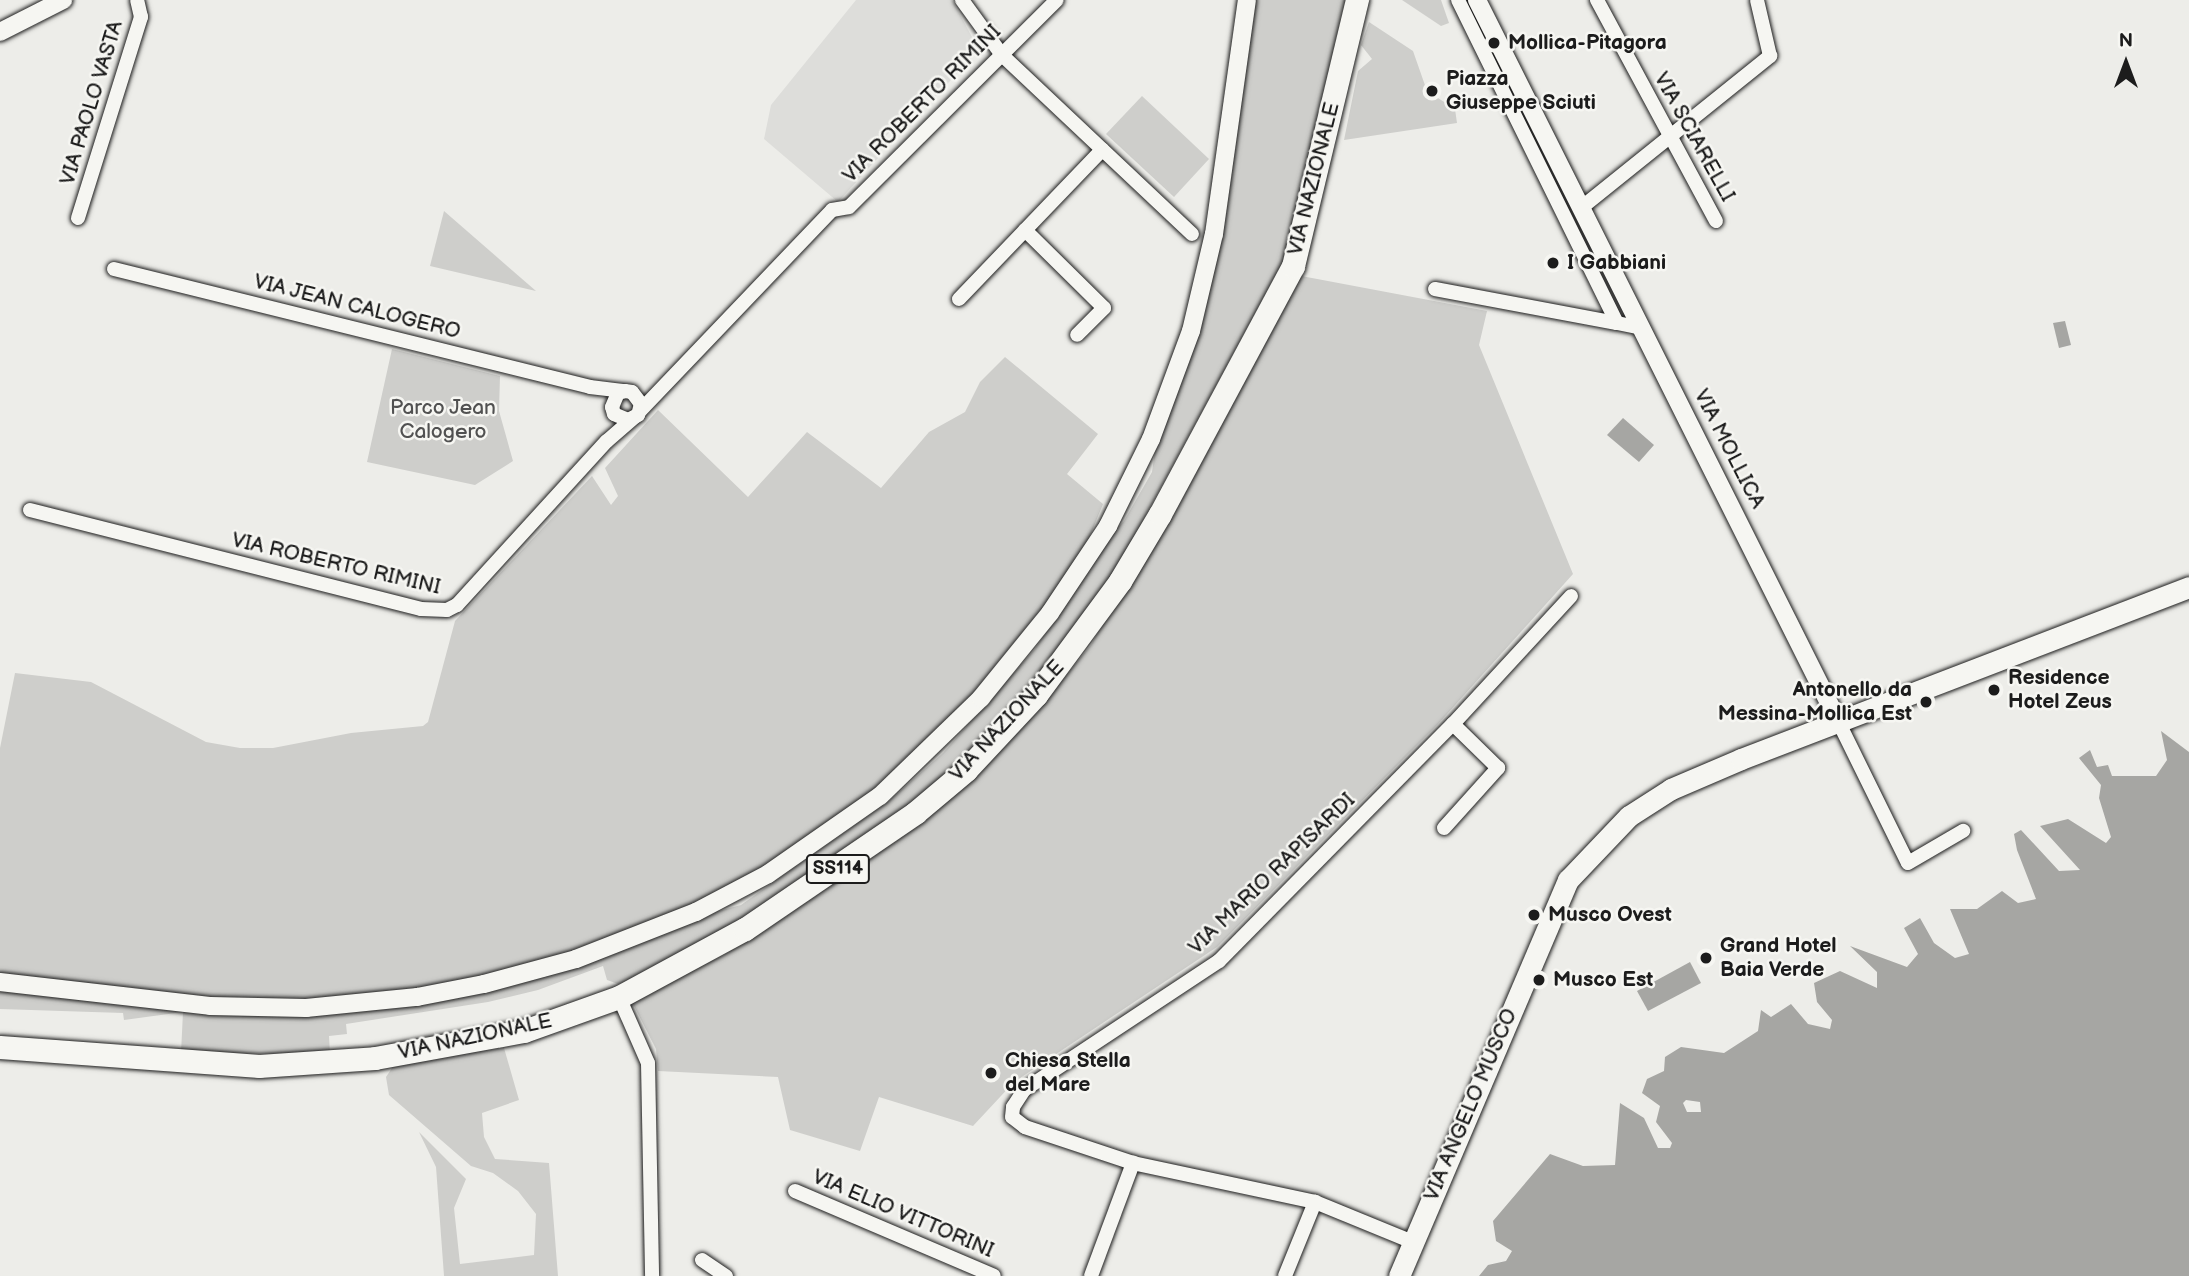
<!DOCTYPE html>
<html>
<head>
<meta charset="utf-8">
<style>
  body { margin:0 }
  #map { position:relative; width:2189px; height:1276px; overflow:hidden; background:#edede9; font-family:"Balsamiq Sans",sans-serif }
  div>[style] { position:absolute }
  [style*='--x'] { left:calc(var(--x)*1px); top:calc(var(--y)*1px); width:calc(var(--w)*1px); rotate:calc(var(--a)*1deg) }
  .built>* { inset:0; background:#ddddda }
  .green>* { inset:0; background:#cececb }
  .water>* { inset:0; background:#a6a6a3 }
  .roads { filter:drop-shadow(0 0 2px #1c1c1c) drop-shadow(0 0 2px #1c1c1c) }
  .minor>* { height:14px; margin:-7px; padding:0 7px; transform-origin:7px; border-radius:7px; background:#f6f6f2 }
  .tertiary>* { height:18px; margin:-9px; padding:0 9px; transform-origin:9px; border-radius:9px; background:#f6f6f2 }
  .secondary>* { height:21px; margin:-10.5px; padding:0 10.5px; transform-origin:10.5px; border-radius:10.5px; background:#f6f6f2 }
  .primary>* { height:23px; margin:-11.5px; padding:0 11.5px; transform-origin:11.5px; border-radius:11.5px; background:#f6f6f2 }
  .dots>* { width:19px; height:19px; translate:-50% -50%; box-sizing:border-box; border:4px solid #f6f6f2; border-radius:50% }
  span { translate:-50% -50%; white-space:nowrap; text-align:center; line-height:1.15; -webkit-text-stroke:5px #f6f6f2; paint-order:stroke }
  .shield-label span { padding:2px 5px; background:#f6f6f2; border:2px solid; border-radius:5px; -webkit-text-stroke-width:0 }
  .shield-label { font-size:19px; color:#1c1c1c; font-weight:700 }
  .poi-label { font-size:21px; color:#1c1c1c; font-weight:700 }
  .left { translate:0 -50%; text-align:left }
  .right { translate:-100% -50%; text-align:right }
  .street-label { font-size:21px; color:#1c1c1c }
  .park-label { font-size:21px; color:#515151 }
  .north { position:absolute; left:2091px; top:28px; width:70px; height:70px; -webkit-text-stroke:5px #f6f6f2; paint-order:stroke; rotate:0deg; font-size:19px; font-weight:700; line-height:28px; text-align:center; color:#1c1c1c }
  .north::after { content:''; display:block; margin:auto; width:24px; height:32px; background:#1c1c1c; clip-path:polygon(50% 0,100% 100%,50% 72%,0 100%) }
</style>
</head>
<body>
<div id="map">
  <div class="built">
    <div style="clip-path:polygon(856px 0,952px 0,979px 50px,935px 97px,927px 92px,872px 151px,878px 158px,838px 202px,764px 139px,771px 105px)"></div>
  </div>
  <div class="green">
    <div style="clip-path:polygon(1255px 0,1345px 0,1284px 259px,1113px 576px,1022px 698px,960px 762px,893px 818px,781px 897px,628px 982px,618px 984px,607px 980px,603px 966px,538px 990px,488px 1002px,346px 1024px,347px 1034px,329px 1036px,330px 1054px,181px 1053px,183px 1012px,124px 1020px,123px 1013px,0 1009px,0 987px,360px 1009px,741px 905px,889px 801px,943px 753px,1035px 649px,1108px 537px,1124px 521px,1152px 472px,1157px 437px,1193px 347px)"></div>
    <div style="clip-path:polygon(1402px 0,1441px 0,1449px 23px,1441px 26px)"></div>
    <div style="clip-path:polygon(1369px 22px,1413px 51px,1427px 91px,1455px 109px,1457px 123px,1344px 140px,1358px 71px,1372px 59px,1361px 45px)"></div>
    <div style="clip-path:polygon(1142px 96px,1209px 159px,1174px 197px,1106px 134px)"></div>
    <div style="clip-path:polygon(444px 211px,536px 291px,430px 266px)"></div>
    <div style="clip-path:polygon(1296px 275px,1487px 311px,1479px 345px,1573px 574px,1438px 724px,1217px 947px,1014px 1082px,973px 1126px,879px 1097px,860px 1151px,790px 1130px,778px 1077px,658px 1071px,656px 1049px,631px 1000px,724px 955px,919px 822px,1046px 700px,1091px 645px)"></div>
    <div style="clip-path:polygon(392px 349px,500px 376px,499px 411px,513px 461px,475px 485px,367px 462px)"></div>
    <div style="clip-path:polygon(1005px 357px,1098px 434px,1067px 474px,1103px 504px,1085px 548px,1013px 655px,919px 754px,812px 839px,679px 915px,485px 980px,345px 1001px,219px 1002px,0 976px,0 748px,15px 673px,91px 682px,206px 742px,240px 748px,273px 748px,351px 733px,423px 726px,428px 722px,455px 621px,592px 476px,611px 505px,618px 496px,605px 468px,658px 410px,748px 497px,807px 432px,881px 488px,929px 432px,965px 412px,980px 382px)"></div>
    <div style="clip-path:polygon(504px 1048px,519px 1100px,482px 1113px,484px 1137px,495px 1159px,549px 1163px,558px 1276px,444px 1276px,436px 1167px,419px 1132px,466px 1179px,454px 1208px,460px 1264px,534px 1255px,536px 1214px,518px 1191px,493px 1173px,471px 1166px,389px 1095px,386px 1077px,396px 1062px)"></div>
  </div>
  <div class="water">
    <div style="clip-path:polygon(2065px 321px,2071px 345px,2059px 348px,2053px 323px)"></div>
    <div style="clip-path:polygon(1623px 418px,1654px 445px,1639px 462px,1607px 435px)"></div>
    <div style="clip-path:polygon(evenodd,2161px 731px,2189px 752px,2189px 1276px,1479px 1276px,1488px 1265px,1506px 1261px,1512px 1251px,1496px 1241px,1493px 1221px,1550px 1154px,1583px 1166px,1615px 1165px,1620px 1103px,1644px 1118px,1658px 1148px,1670px 1148px,1672px 1143px,1656px 1122px,1660px 1106px,1642px 1093px,1647px 1079px,1664px 1071px,1665px 1057px,1681px 1047px,1724px 1053px,1758px 1031px,1761px 1010px,1771px 1017px,1791px 1004px,1808px 1024px,1830px 1029px,1832px 1020px,1817px 1002px,1814px 983px,1840px 971px,1877px 988px,1877px 972px,1850px 946px,1907px 967px,1918px 954px,1904px 928px,1920px 918px,1934px 943px,1955px 958px,1969px 954px,1950px 909px,1977px 909px,2002px 891px,2018px 903px,2036px 899px,2017px 850px,2014px 834px,2021px 830px,2059px 871px,2080px 870px,2040px 826px,2068px 819px,2106px 843px,2111px 837px,2099px 798px,2101px 785px,2079px 758px,2090px 750px,2097px 767px,2108px 765px,2112px 776px,2156px 776px,2167px 760px,2161px 731px,1686px 1100px,1700px 1102px,1701px 1112px,1687px 1112px,1683px 1103px,1686px 1100px)"></div>
    <div style="clip-path:polygon(1690px 962px,1701px 983px,1648px 1011px,1637px 991px)"></div>
  </div>
  <div class="roads">
    <div class="minor">
      <div style="--x:962;--y:0;--w:68;--a:54"></div>
      <div style="--x:1002;--y:55;--w:261;--a:43.3"></div>
      <div style="--x:1458;--y:0;--w:360;--a:63.8"></div>
      <div style="--x:1617;--y:323;--w:25;--a:11"></div>
      <div style="--x:1597;--y:0;--w:251;--a:61.7"></div>
      <div style="--x:1581;--y:208;--w:243;--a:-38.8"></div>
      <div style="--x:1770;--y:56;--w:57;--a:-103.1"></div>
      <div style="--x:78;--y:218;--w:211;--a:-72.6"></div>
      <div style="--x:141;--y:17;--w:17;--a:-103"></div>
      <div style="--x:1025;--y:230;--w:111;--a:44.6"></div>
      <div style="--x:1104;--y:308;--w:38;--a:135"></div>
      <div style="--x:114;--y:269;--w:490;--a:13.9"></div>
      <div style="--x:590;--y:387;--w:35;--a:7"></div>
      <div style="--x:625;--y:391;--w:7;--a:8"></div>
      <div style="--x:632;--y:392;--w:15;--a:53"></div>
      <div style="--x:641;--y:404;--w:11;--a:105"></div>
      <div style="--x:638;--y:415;--w:11;--a:153"></div>
      <div style="--x:628;--y:420;--w:15;--a:-157"></div>
      <div style="--x:614;--y:414;--w:7;--a:-106"></div>
      <div style="--x:612;--y:407;--w:15;--a:-67"></div>
      <div style="--x:618;--y:393;--w:7;--a:-16"></div>
      <div style="--x:1435;--y:289;--w:185;--a:10.6"></div>
      <div style="--x:959;--y:299;--w:207;--a:-46.2"></div>
      <div style="--x:640;--y:411;--w:278;--a:-46.3"></div>
      <div style="--x:832;--y:210;--w:17;--a:-10"></div>
      <div style="--x:849;--y:207;--w:293;--a:-44.9"></div>
      <div style="--x:30;--y:510;--w:403;--a:14.2"></div>
      <div style="--x:421;--y:609;--w:26;--a:2"></div>
      <div style="--x:447;--y:610;--w:11;--a:-27"></div>
      <div style="--x:457;--y:605;--w:222;--a:-47.6"></div>
      <div style="--x:607;--y:441;--w:37;--a:-41"></div>
      <div style="--x:1838;--y:721;--w:158;--a:63.8"></div>
      <div style="--x:1908;--y:863;--w:64;--a:-30.2"></div>
      <div style="--x:1444;--y:828;--w:81;--a:-48"></div>
      <div style="--x:1498;--y:768;--w:63;--a:-135.6"></div>
      <div style="--x:619;--y:997;--w:72;--a:66.3"></div>
      <div style="--x:648;--y:1063;--w:213;--a:88.9"></div>
      <div style="--x:795;--y:1191;--w:216;--a:23.1"></div>
      <div style="--x:1413;--y:1242;--w:106;--a:-157.8"></div>
      <div style="--x:1315;--y:1202;--w:186;--a:-167.9"></div>
      <div style="--x:1133;--y:1163;--w:114;--a:-161.6"></div>
      <div style="--x:1025;--y:1127;--w:16;--a:-142"></div>
      <div style="--x:1012;--y:1117;--w:10;--a:-84"></div>
      <div style="--x:1013;--y:1107;--w:20;--a:-57"></div>
      <div style="--x:1024;--y:1090;--w:234;--a:-33.5"></div>
      <div style="--x:1219;--y:961;--w:333;--a:-45.4"></div>
      <div style="--x:1453;--y:724;--w:174;--a:-47.3"></div>
      <div style="--x:702;--y:1260;--w:29;--a:34"></div>
      <div style="--x:1091;--y:1276;--w:121;--a:-69.6"></div>
      <div style="--x:1285;--y:1276;--w:80;--a:-67.9"></div>
    </div>
    <div class="tertiary">
      <div style="--x:1477;--y:0;--w:806;--a:63.4"></div>
      <div style="--x:0;--y:32;--w:71;--a:-26.9"></div>
      <div style="--x:0;--y:982;--w:211;--a:6.5"></div>
      <div style="--x:210;--y:1006;--w:96;--a:1.2"></div>
      <div style="--x:306;--y:1008;--w:112;--a:-5.7"></div>
      <div style="--x:417;--y:997;--w:68;--a:-11"></div>
      <div style="--x:484;--y:984;--w:95;--a:-15.2"></div>
      <div style="--x:576;--y:959;--w:129;--a:-21.4"></div>
      <div style="--x:696;--y:912;--w:81;--a:-27.8"></div>
      <div style="--x:768;--y:874;--w:136;--a:-34.9"></div>
      <div style="--x:880;--y:796;--w:141;--a:-44.1"></div>
      <div style="--x:981;--y:698;--w:109;--a:-50.9"></div>
      <div style="--x:1050;--y:613;--w:105;--a:-56.3"></div>
      <div style="--x:1108;--y:526;--w:97;--a:-63.7"></div>
      <div style="--x:1151;--y:439;--w:115;--a:-69.7"></div>
      <div style="--x:1191;--y:331;--w:100;--a:-76.7"></div>
      <div style="--x:1214;--y:234;--w:236;--a:-82"></div>
    </div>
    <div class="secondary">
      <div style="--x:1399;--y:1276;--w:431;--a:-66.9"></div>
      <div style="--x:1568;--y:880;--w:88;--a:-46.4"></div>
      <div style="--x:1629;--y:816;--w:50;--a:-32.7"></div>
      <div style="--x:1671;--y:789;--w:76;--a:-23.2"></div>
      <div style="--x:1741;--y:759;--w:480;--a:-21"></div>
    </div>
    <div class="primary">
      <div style="--x:0;--y:1047;--w:260;--a:4.2"></div>
      <div style="--x:259;--y:1066;--w:116;--a:-3.9"></div>
      <div style="--x:375;--y:1058;--w:151;--a:-10.3"></div>
      <div style="--x:524;--y:1031;--w:101;--a:-19.7"></div>
      <div style="--x:619;--y:997;--w:143;--a:-28.4"></div>
      <div style="--x:745;--y:929;--w:206;--a:-34.3"></div>
      <div style="--x:915;--y:813;--w:67;--a:-40.1"></div>
      <div style="--x:966;--y:770;--w:103;--a:-47"></div>
      <div style="--x:1036;--y:695;--w:142;--a:-53.6"></div>
      <div style="--x:1120;--y:581;--w:78;--a:-59.2"></div>
      <div style="--x:1160;--y:514;--w:281;--a:-61.8"></div>
      <div style="--x:1293;--y:266;--w:274;--a:-76.5"></div>
    </div>
  </div>
  <div class="dots">
    <div style="left:1494px;top:43px;background:#1c1c1c"></div>
    <div style="left:1432px;top:91px;background:#1c1c1c"></div>
    <div style="left:1553px;top:263px;background:#1c1c1c"></div>
    <div style="left:1994px;top:690px;background:#1c1c1c"></div>
    <div style="left:1926px;top:702px;background:#1c1c1c"></div>
    <div style="left:1534px;top:915px;background:#1c1c1c"></div>
    <div style="left:1706px;top:958px;background:#1c1c1c"></div>
    <div style="left:1539px;top:980px;background:#1c1c1c"></div>
    <div style="left:991px;top:1073px;background:#1c1c1c"></div>
  </div>
  <div class="shield-label">
    <span style="left:838px;top:869px">SS114</span>
  </div>
  <div class="poi-label">
    <span class="left" style="left:1508px;top:43px">Mollica-Pitagora</span>
    <span class="left" style="left:1446px;top:91px">Piazza<br>Giuseppe Sciuti</span>
    <span class="left" style="left:1567px;top:263px">I Gabbiani</span>
    <span class="left" style="left:2008px;top:690px">Residence<br>Hotel Zeus</span>
    <span class="right" style="left:1912px;top:702px">Antonello da<br>Messina-Mollica Est</span>
    <span class="left" style="left:1548px;top:915px">Musco Ovest</span>
    <span class="left" style="left:1720px;top:958px">Grand Hotel<br>Baia Verde</span>
    <span class="left" style="left:1553px;top:980px">Musco Est</span>
    <span class="left" style="left:1005px;top:1073px">Chiesa Stella<br>del Mare</span>
  </div>
  <div class="street-label">
    <span style="left:92px;top:103px;rotate:-73deg">VIA PAOLO VASTA</span>
    <span style="left:922px;top:104px;rotate:-45deg">VIA ROBERTO RIMINI</span>
    <span style="left:1694px;top:137px;rotate:61deg">VIA SCIARELLI</span>
    <span style="left:1314px;top:179px;rotate:-76deg">VIA NAZIONALE</span>
    <span style="left:357px;top:307px;rotate:14deg">VIA JEAN CALOGERO</span>
    <span style="left:1729px;top:449px;rotate:63deg">VIA MOLLICA</span>
    <span style="left:336px;top:564px;rotate:13deg">VIA ROBERTO RIMINI</span>
    <span style="left:1007px;top:721px;rotate:-47deg">VIA NAZIONALE</span>
    <span style="left:1272px;top:874px;rotate:-44deg">VIA MARIO RAPISARDI</span>
    <span style="left:475px;top:1037px;rotate:-12deg">VIA NAZIONALE</span>
    <span style="left:1471px;top:1105px;rotate:-67deg">VIA ANGELO MUSCO</span>
    <span style="left:903px;top:1214px;rotate:23deg">VIA ELIO VITTORINI</span>
  </div>
  <div class="park-label">
    <span style="left:443px;top:420px">Parco Jean<br>Calogero</span>
  </div>
  <div class="north">N</div>
</div>
</body>
</html>
